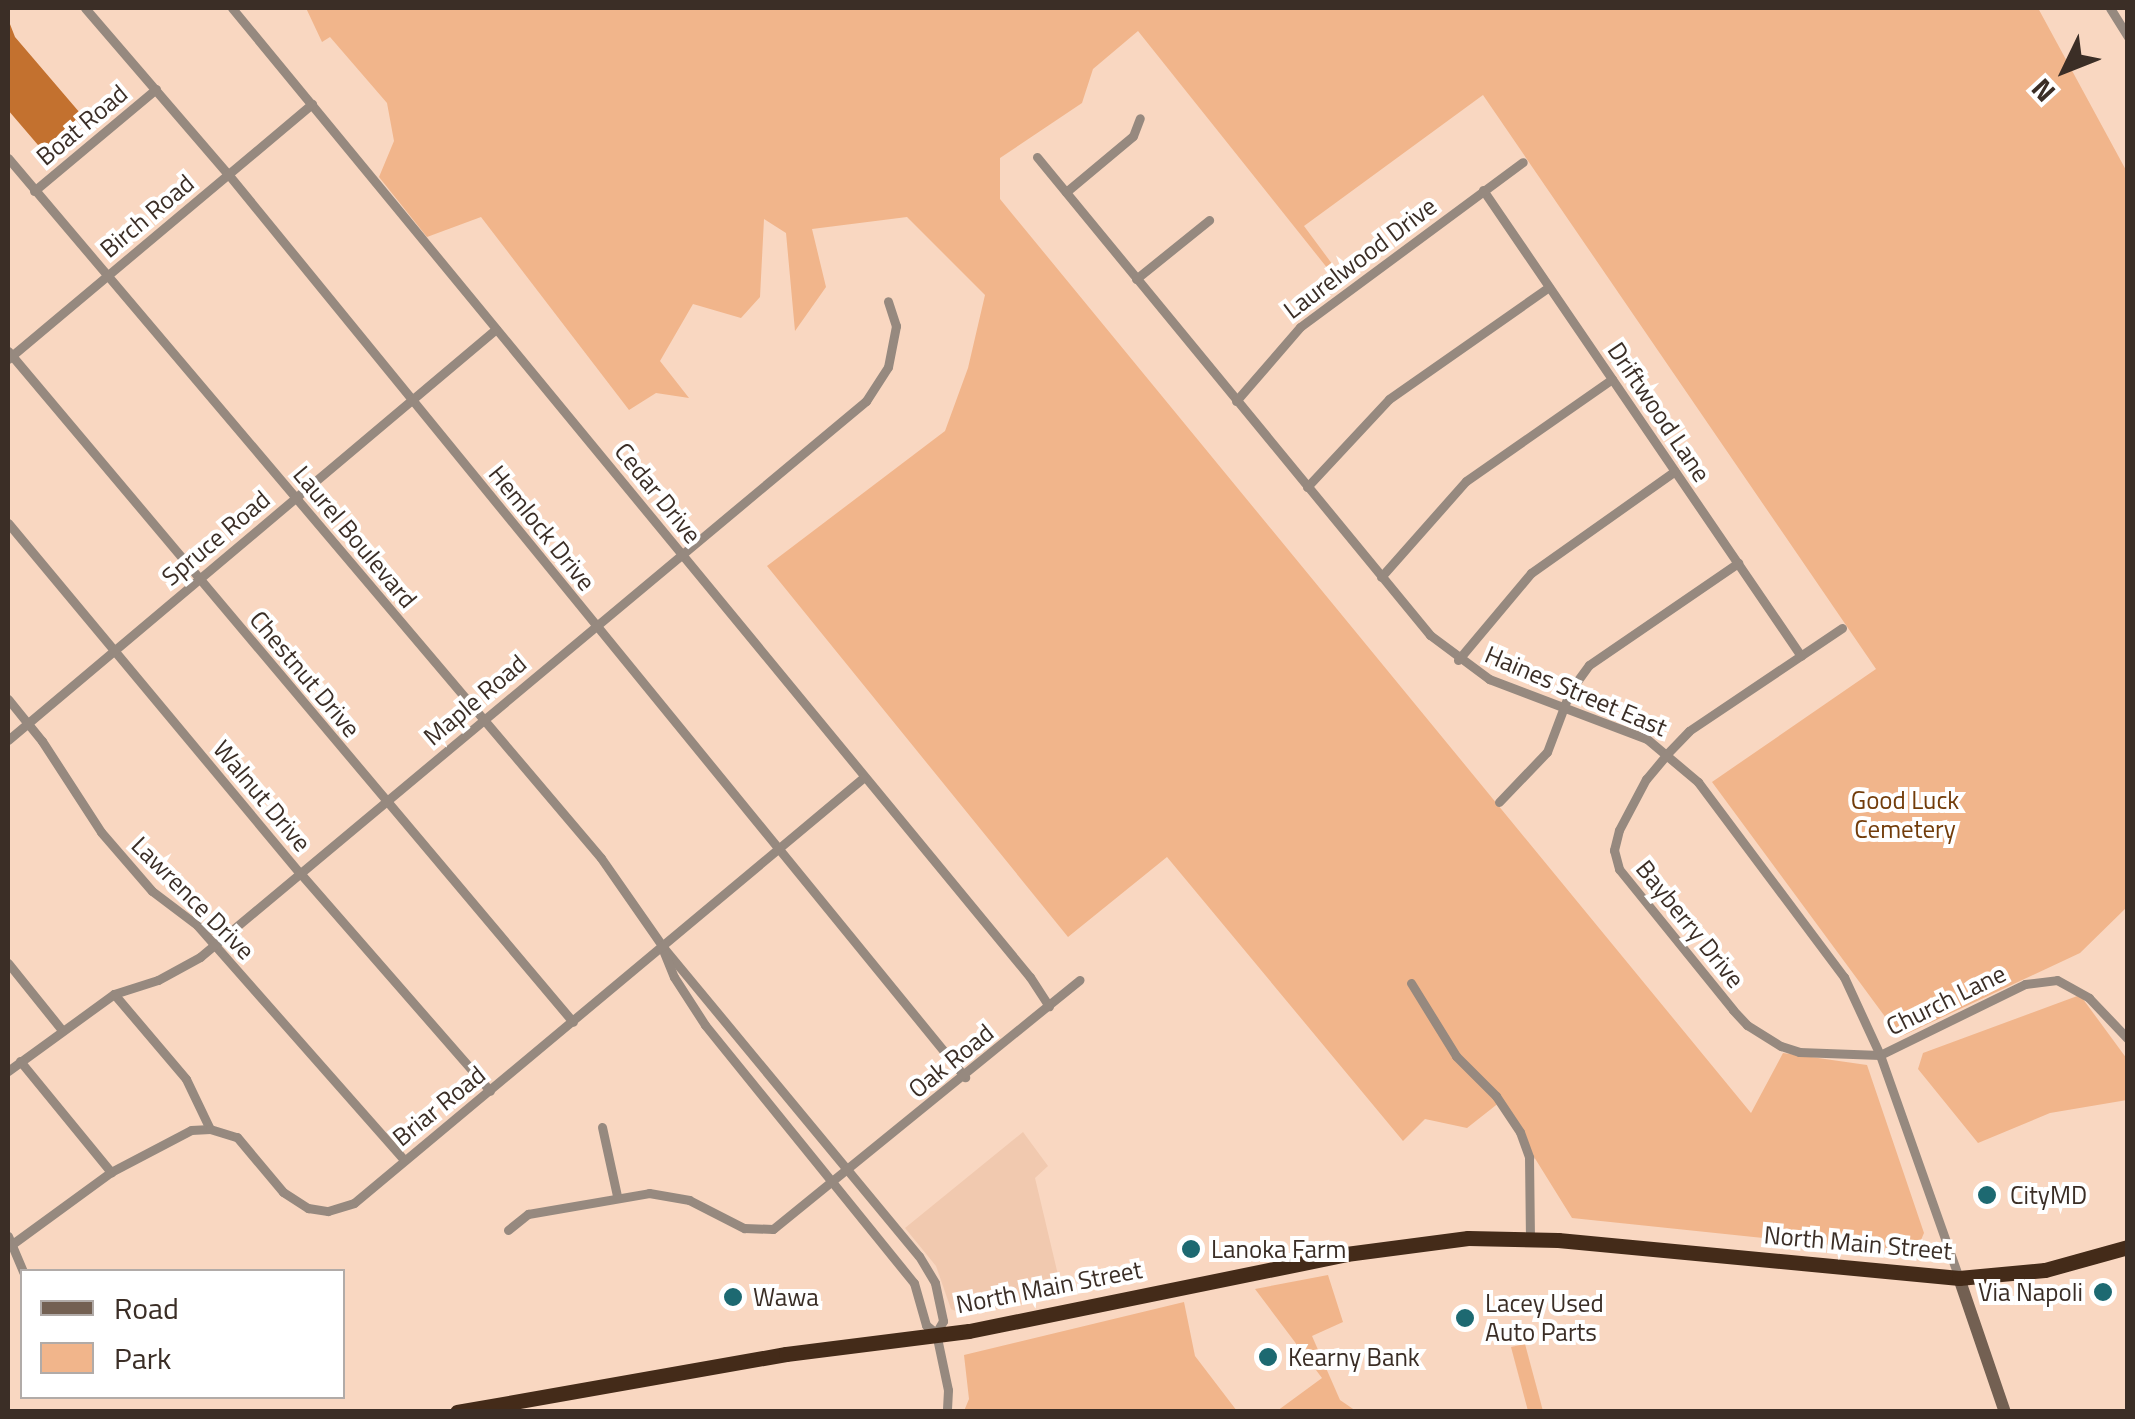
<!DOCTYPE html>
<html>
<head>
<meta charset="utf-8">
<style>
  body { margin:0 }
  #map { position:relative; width:2135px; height:1419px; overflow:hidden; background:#f9d7c1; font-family:"Titillium Web",sans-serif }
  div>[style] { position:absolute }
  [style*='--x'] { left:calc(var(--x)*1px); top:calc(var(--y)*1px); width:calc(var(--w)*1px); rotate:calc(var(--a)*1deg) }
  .built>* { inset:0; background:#f1c9af }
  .green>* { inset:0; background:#f1b58b }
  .water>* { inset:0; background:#c3712f }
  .street>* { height:9px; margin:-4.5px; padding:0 4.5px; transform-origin:4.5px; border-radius:4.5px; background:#96897f }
  .secondary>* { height:12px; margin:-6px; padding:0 6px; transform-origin:6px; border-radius:6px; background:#736052 }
  .highway>* { height:15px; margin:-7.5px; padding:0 7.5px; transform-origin:7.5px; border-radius:7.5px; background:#442b19 }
  .dots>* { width:28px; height:28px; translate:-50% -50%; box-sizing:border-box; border:5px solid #fff; border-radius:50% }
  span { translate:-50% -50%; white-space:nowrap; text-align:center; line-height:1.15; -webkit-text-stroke:8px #fff; paint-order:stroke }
  .street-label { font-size:25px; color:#3b2e26 }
  .park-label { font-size:25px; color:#723c0a }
  .poi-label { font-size:25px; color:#3b2e26 }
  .left { translate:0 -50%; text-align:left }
  .right { translate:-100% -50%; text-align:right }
  .frame { position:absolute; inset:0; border:10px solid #3b2e26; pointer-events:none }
  .legend { position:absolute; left:20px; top:1269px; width:325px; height:130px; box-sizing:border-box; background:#fff; border:2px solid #b1aba8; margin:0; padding:12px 18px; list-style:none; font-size:30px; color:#3b2e26 }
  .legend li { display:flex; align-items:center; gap:20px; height:50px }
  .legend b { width:50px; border:2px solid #b1aba8 }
  .north { position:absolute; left:2015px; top:20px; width:100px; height:100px; -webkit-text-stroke:8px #fff; paint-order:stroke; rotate:227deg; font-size:28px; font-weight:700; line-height:40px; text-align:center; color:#3b2e26 }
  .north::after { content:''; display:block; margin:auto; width:35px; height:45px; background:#3b2e26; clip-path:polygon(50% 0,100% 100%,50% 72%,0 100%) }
</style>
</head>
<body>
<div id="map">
  <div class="built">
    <div style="clip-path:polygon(1023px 1132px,1048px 1166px,1035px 1178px,1063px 1296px,964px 1315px,951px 1309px,936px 1266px,905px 1228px)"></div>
  </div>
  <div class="green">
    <div style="clip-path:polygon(306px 8px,2038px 8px,2127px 172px,2127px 907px,2080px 953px,1900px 1037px,1712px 782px,1876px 669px,1483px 95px,1304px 226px,1344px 280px,1340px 284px,1138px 31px,1093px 69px,1082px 103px,1000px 158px,1000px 199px,1751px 1113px,1783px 1053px,1867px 1065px,1924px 1233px,1915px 1254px,1572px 1218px,1500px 1102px,1467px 1128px,1425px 1119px,1403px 1141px,1167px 857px,1068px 937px,767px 566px,945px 431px,968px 368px,985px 295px,907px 217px,812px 229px,826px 287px,795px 331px,786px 233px,764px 219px,760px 297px,741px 318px,693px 304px,660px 361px,689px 398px,656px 393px,629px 410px,481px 217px,427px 237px,379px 177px,394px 141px,387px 103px,330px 37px,322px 42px)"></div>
    <div style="clip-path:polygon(2080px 995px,2127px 1059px,2127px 1100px,2050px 1113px,1978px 1143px,1918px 1069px,1923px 1053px)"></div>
    <div style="clip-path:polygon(1328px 1275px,1343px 1322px,1312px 1336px,1340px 1400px,1356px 1411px,1277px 1411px,1322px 1378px,1255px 1289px)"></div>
    <div style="clip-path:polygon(1184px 1302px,1195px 1356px,1237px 1411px,964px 1411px,969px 1399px,964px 1355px)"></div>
    <div style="clip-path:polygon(1525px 1344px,1543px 1411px,1528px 1411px,1511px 1347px)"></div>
  </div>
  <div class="water">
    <div style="clip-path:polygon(8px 19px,15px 37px,86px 120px,50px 159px,8px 110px)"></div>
  </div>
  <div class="street">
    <div style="--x:85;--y:8;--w:219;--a:49.3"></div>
    <div style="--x:228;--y:174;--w:1166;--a:50.78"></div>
    <div style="--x:232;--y:8;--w:1255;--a:50.53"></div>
    <div style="--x:1030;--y:977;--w:35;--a:57"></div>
    <div style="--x:2110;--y:8;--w:34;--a:58"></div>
    <div style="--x:1037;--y:157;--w:619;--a:50.57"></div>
    <div style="--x:1430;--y:635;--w:74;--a:36.7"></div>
    <div style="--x:1489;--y:679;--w:169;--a:20.8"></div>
    <div style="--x:1647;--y:739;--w:67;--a:40.1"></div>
    <div style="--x:1698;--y:782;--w:244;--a:53.2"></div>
    <div style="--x:1844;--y:977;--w:86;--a:65.2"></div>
    <div style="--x:1880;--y:1055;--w:237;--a:70.5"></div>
    <div style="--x:8;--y:158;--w:917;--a:49.73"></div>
    <div style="--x:601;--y:858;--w:108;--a:55.1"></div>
    <div style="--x:663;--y:947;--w:401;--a:50.4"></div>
    <div style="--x:919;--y:1256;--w:31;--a:59"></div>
    <div style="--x:935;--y:1283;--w:39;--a:78"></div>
    <div style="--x:943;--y:1321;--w:14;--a:120"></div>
    <div style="--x:1483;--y:190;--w:564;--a:55.69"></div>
    <div style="--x:34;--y:191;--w:159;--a:-39.9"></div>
    <div style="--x:1066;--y:192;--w:87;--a:-39.9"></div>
    <div style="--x:1133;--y:136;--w:19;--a:-69"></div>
    <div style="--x:1136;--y:279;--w:94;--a:-38.9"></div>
    <div style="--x:8;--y:351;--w:877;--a:49.9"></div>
    <div style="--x:8;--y:359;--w:397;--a:-40"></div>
    <div style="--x:1236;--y:401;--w:98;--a:-49.1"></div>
    <div style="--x:1300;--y:327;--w:277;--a:-36.5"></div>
    <div style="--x:1307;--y:487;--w:120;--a:-47"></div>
    <div style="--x:1389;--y:399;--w:195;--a:-35"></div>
    <div style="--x:8;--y:523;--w:456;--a:50.2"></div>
    <div style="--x:300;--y:873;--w:289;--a:48.9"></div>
    <div style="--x:1381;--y:577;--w:128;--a:-48.5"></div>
    <div style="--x:1466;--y:481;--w:178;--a:-34.9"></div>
    <div style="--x:1842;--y:628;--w:184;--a:146.1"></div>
    <div style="--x:1689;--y:731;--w:30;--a:134"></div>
    <div style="--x:1668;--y:753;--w:34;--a:130"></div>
    <div style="--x:1646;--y:779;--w:58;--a:117.9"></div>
    <div style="--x:1619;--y:830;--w:21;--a:104"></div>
    <div style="--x:1614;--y:850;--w:20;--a:75"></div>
    <div style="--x:1619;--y:869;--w:181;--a:51"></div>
    <div style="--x:1733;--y:1010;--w:21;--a:47"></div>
    <div style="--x:1747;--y:1025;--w:40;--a:32"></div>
    <div style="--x:1781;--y:1046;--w:19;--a:18"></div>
    <div style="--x:1799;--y:1052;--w:81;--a:2.1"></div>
    <div style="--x:1880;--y:1055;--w:161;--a:-26.1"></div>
    <div style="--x:2025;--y:984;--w:32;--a:-7"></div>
    <div style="--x:2057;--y:980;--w:37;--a:29"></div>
    <div style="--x:2089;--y:998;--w:57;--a:46.4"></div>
    <div style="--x:1458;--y:660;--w:114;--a:-50"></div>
    <div style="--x:1531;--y:573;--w:176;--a:-35.3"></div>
    <div style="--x:8;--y:699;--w:54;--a:51"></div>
    <div style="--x:42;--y:741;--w:108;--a:57"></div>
    <div style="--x:101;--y:832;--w:78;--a:49.2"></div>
    <div style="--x:152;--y:891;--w:56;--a:37.1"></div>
    <div style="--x:197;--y:925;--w:313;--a:48.6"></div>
    <div style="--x:8;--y:740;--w:638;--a:-40.1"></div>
    <div style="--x:1499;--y:802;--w:69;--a:-46.2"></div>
    <div style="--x:1547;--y:752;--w:65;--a:-69.3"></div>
    <div style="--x:1570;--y:691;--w:32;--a:-54"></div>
    <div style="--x:1589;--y:665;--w:181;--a:-34.4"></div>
    <div style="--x:663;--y:950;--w:29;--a:68"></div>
    <div style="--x:674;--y:977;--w:57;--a:57.1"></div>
    <div style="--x:705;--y:1025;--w:332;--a:51"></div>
    <div style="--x:914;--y:1283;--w:44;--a:74.1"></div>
    <div style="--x:926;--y:1325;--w:13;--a:39"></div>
    <div style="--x:936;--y:1333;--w:58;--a:78.1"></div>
    <div style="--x:948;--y:1390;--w:22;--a:93"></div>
    <div style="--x:8;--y:963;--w:85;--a:51.2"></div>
    <div style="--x:1411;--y:983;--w:86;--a:58.3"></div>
    <div style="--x:1456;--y:1056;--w:57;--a:45"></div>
    <div style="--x:1496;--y:1096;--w:43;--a:56.3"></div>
    <div style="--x:1520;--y:1132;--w:27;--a:70"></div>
    <div style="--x:1529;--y:1157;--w:80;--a:89.3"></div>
    <div style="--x:114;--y:994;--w:111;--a:49.7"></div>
    <div style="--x:186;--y:1079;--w:55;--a:64.4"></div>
    <div style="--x:20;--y:1061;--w:144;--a:50.7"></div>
    <div style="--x:8;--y:1071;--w:131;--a:-36"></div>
    <div style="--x:114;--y:994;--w:46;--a:-17.7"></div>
    <div style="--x:158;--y:980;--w:48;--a:-28.7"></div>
    <div style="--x:200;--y:957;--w:868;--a:-39.86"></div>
    <div style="--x:866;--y:401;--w:40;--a:-57.1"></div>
    <div style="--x:888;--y:367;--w:42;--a:-79"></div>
    <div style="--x:896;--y:326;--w:26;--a:-108"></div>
    <div style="--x:602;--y:1127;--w:71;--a:77.7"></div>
    <div style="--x:508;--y:1230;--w:26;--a:-39"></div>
    <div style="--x:528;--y:1214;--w:123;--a:-9.8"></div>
    <div style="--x:649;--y:1193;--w:41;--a:9.9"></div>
    <div style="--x:689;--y:1200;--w:62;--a:27"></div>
    <div style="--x:744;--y:1228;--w:29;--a:2"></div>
    <div style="--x:773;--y:1229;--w:395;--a:-39.1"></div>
    <div style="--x:8;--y:1236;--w:39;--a:67"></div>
    <div style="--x:11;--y:1245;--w:124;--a:-36.1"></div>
    <div style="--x:111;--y:1172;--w:90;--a:-27.7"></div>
    <div style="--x:191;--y:1130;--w:19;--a:-3"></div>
    <div style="--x:210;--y:1129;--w:28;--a:17"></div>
    <div style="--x:237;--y:1137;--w:72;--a:50.1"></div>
    <div style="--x:283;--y:1192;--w:30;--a:33"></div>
    <div style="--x:308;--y:1208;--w:20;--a:9"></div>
    <div style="--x:328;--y:1211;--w:27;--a:-17"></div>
    <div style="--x:354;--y:1203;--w:663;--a:-39.86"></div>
  </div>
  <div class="secondary">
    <div style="--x:1959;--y:1278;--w:142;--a:71.1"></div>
  </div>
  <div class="highway">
    <div style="--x:457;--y:1412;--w:334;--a:-10"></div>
    <div style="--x:786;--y:1354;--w:184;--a:-7.2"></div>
    <div style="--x:969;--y:1331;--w:385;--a:-11.5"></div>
    <div style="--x:1346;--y:1254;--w:123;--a:-7.5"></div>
    <div style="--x:1468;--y:1238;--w:90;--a:1.3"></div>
    <div style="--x:1558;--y:1240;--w:403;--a:5.4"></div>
    <div style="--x:1959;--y:1278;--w:86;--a:-5.3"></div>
    <div style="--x:2045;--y:1270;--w:86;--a:-15.5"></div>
  </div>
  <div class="dots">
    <div style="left:1987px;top:1195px;background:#1d6971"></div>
    <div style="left:1191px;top:1249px;background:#1d6971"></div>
    <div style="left:2103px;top:1292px;background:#1d6971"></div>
    <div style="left:733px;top:1297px;background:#1d6971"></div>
    <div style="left:1465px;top:1318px;background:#1d6971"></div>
    <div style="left:1268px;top:1357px;background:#1d6971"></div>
  </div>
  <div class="street-label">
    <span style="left:82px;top:125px;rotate:-40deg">Boat Road</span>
    <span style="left:147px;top:216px;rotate:-40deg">Birch Road</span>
    <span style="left:1360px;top:258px;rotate:-37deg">Laurelwood Drive</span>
    <span style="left:1659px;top:412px;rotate:56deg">Driftwood Lane</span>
    <span style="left:658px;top:493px;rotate:51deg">Cedar Drive</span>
    <span style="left:542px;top:528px;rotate:51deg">Hemlock Drive</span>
    <span style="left:355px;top:537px;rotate:50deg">Laurel Boulevard</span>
    <span style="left:216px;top:538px;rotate:-40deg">Spruce Road</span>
    <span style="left:305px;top:674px;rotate:50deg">Chestnut Drive</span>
    <span style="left:1576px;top:691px;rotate:23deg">Haines Street East</span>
    <span style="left:475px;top:700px;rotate:-40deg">Maple Road</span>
    <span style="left:262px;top:796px;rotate:50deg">Walnut Drive</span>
    <span style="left:193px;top:898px;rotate:45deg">Lawrence Drive</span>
    <span style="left:1690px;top:924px;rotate:51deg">Bayberry Drive</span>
    <span style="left:1946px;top:1000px;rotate:-26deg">Church Lane</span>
    <span style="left:951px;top:1061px;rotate:-39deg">Oak Road</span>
    <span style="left:439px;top:1106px;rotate:-39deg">Briar Road</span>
    <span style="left:1858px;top:1243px;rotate:5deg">North Main Street</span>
    <span style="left:1049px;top:1287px;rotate:-11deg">North Main Street</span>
  </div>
  <div class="park-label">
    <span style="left:1905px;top:815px">Good Luck<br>Cemetery</span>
  </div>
  <div class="poi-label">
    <span class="left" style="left:2010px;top:1195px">CityMD</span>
    <span class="left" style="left:1211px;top:1249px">Lanoka Farm</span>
    <span class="right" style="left:2083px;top:1292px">Via Napoli</span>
    <span class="left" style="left:753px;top:1297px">Wawa</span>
    <span class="left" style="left:1485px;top:1318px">Lacey Used<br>Auto Parts</span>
    <span class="left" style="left:1288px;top:1357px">Kearny Bank</span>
  </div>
  <div class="frame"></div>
  <ul class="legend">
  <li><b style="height:12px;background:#736052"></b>Road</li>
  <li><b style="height:28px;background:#f1b58b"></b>Park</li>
  </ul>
  <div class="north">N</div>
</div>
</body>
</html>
